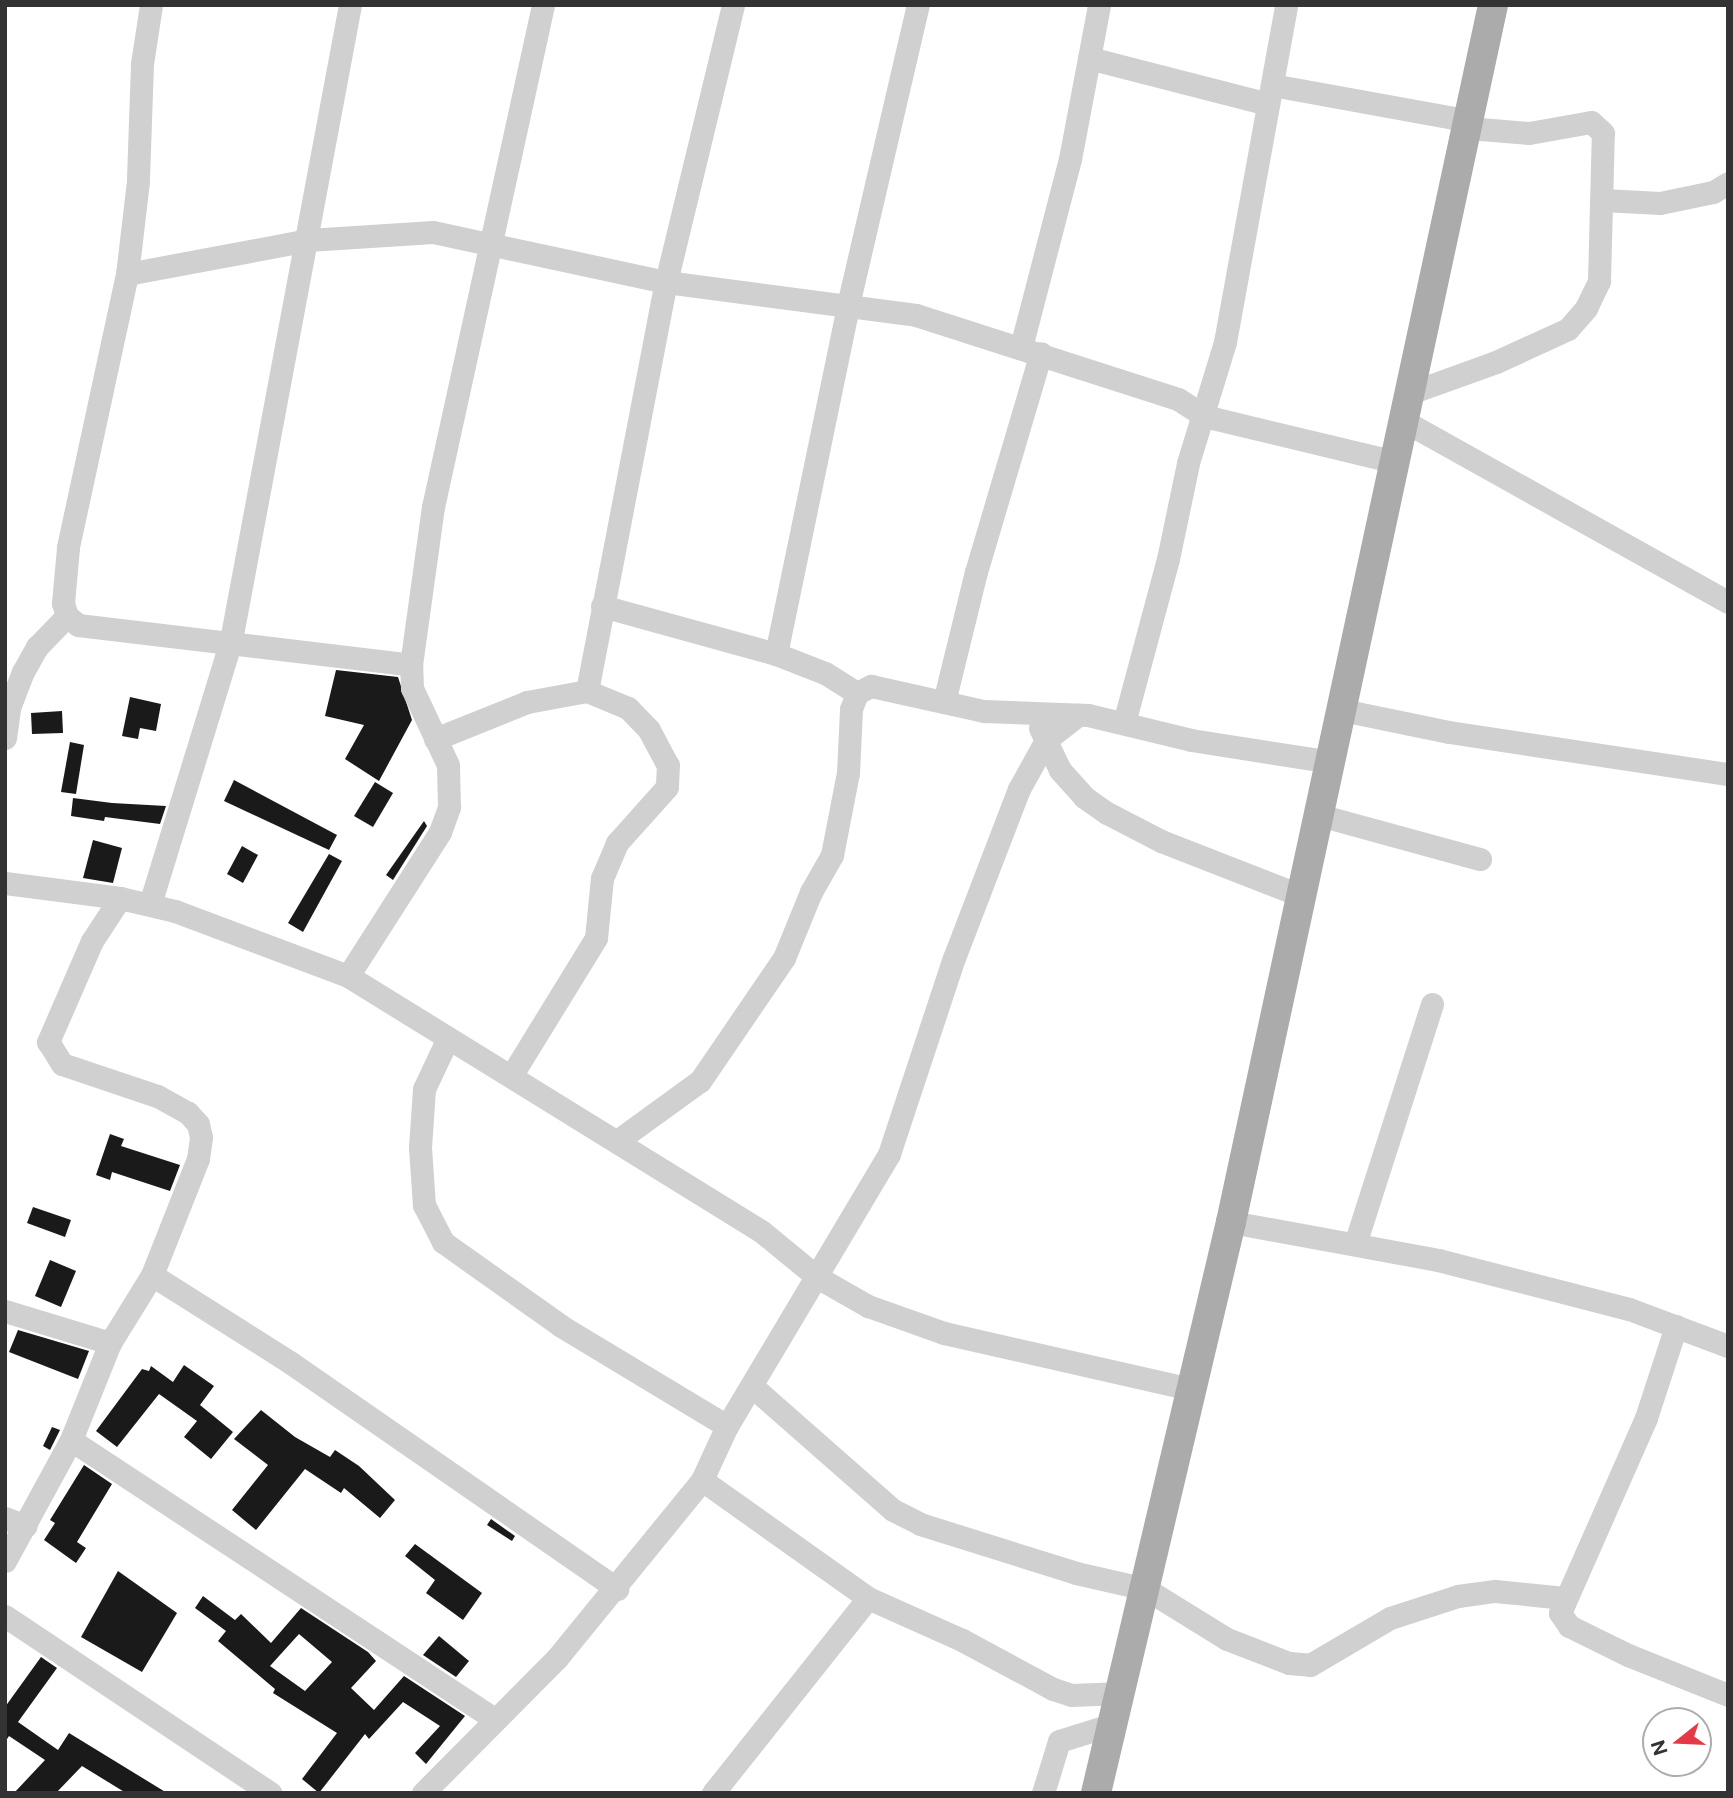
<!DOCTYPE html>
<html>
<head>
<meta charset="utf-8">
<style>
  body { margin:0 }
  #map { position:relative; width:1733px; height:1798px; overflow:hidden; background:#fff; font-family:"Public Sans",sans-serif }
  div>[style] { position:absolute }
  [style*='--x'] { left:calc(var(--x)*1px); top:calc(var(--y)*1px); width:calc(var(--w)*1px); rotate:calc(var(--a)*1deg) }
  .building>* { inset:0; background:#1a1a1a }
  .minor>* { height:23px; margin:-11.5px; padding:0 11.5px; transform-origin:11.5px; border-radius:11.5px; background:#d0d0d0 }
  .major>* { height:30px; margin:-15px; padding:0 15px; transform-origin:15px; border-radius:15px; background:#ababab }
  span { translate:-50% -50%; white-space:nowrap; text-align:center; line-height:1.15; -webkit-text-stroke:7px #fff; paint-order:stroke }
  .frame { position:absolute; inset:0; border:7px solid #333; pointer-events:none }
  .north { position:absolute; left:1642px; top:1707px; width:70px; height:70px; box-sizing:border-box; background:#fff; border:2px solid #adadad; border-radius:50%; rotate:252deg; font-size:19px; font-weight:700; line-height:28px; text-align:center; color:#333 }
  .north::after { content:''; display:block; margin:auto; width:24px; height:32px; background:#e63946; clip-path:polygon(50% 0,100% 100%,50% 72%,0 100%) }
</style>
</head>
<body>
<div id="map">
  <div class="building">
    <div style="clip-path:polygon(336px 670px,398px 677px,412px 720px,379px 781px,345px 759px,364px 725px,325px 716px)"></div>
    <div style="clip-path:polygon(130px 697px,161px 704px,156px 731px,140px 728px,138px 739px,122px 736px)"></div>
    <div style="clip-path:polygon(62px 711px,63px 733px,32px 734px,31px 713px)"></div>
    <div style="clip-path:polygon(70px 742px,84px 745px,76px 794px,61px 792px)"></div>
    <div style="clip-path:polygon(234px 780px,337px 835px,329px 850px,224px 801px)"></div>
    <div style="clip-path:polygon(375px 782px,393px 793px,373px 827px,354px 816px)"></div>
    <div style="clip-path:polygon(73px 798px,112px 803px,166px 806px,160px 824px,105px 817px,104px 821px,71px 816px)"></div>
    <div style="clip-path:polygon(424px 821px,427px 826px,393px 880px,386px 875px)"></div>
    <div style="clip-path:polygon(93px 840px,122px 848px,113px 883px,83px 878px)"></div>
    <div style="clip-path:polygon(242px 846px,258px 855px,243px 883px,227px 874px)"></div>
    <div style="clip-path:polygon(329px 854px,342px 861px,303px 932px,288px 923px)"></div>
    <div style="clip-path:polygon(110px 1134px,124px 1139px,121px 1146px,180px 1165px,170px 1191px,112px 1172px,110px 1180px,96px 1175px)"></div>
    <div style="clip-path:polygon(33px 1207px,71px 1220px,65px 1237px,27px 1223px)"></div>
    <div style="clip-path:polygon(50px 1260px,76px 1271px,61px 1307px,35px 1296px)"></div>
    <div style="clip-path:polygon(18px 1330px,89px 1351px,78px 1379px,9px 1352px)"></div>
    <div style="clip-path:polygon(184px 1365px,214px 1386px,200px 1405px,233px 1432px,211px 1459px,184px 1437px,197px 1421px,159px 1394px,117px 1447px,96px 1431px,142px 1369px,149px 1371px,151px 1366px,173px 1382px)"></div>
    <div style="clip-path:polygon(261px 1410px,295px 1437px,330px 1457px,335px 1450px,359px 1466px,395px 1500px,380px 1518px,344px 1488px,341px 1493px,305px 1469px,256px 1530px,232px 1510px,268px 1465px,234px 1439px)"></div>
    <div style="clip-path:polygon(52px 1427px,60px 1430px,50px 1450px,43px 1446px)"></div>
    <div style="clip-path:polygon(84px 1465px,112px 1484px,77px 1542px,86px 1548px,76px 1563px,44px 1540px,55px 1523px,50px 1520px)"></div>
    <div style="clip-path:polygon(491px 1519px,515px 1536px,512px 1541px,487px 1525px)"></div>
    <div style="clip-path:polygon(415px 1544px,482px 1593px,463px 1620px,426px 1593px,435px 1580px,405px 1556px)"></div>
    <div style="clip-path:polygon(118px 1571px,177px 1613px,142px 1672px,81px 1637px)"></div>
    <div style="clip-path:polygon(evenodd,203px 1596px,235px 1620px,241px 1614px,271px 1643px,301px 1608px,368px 1652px,376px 1661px,351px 1688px,374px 1710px,404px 1676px,465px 1716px,426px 1764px,415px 1753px,440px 1726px,403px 1702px,369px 1739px,365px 1734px,319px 1793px,302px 1779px,337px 1733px,273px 1693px,275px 1689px,218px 1641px,226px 1631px,195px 1608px,203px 1596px,299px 1634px,332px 1662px,305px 1691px,270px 1666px,299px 1634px)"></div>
    <div style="clip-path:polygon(439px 1636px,469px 1661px,456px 1677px,423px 1655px)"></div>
    <div style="clip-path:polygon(41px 1657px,57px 1668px,18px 1722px,58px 1750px,69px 1733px,167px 1793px,126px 1793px,82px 1766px,56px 1793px,14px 1793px,45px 1760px,9px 1736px,5px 1742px,5px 1707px)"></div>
  </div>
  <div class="minor">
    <div style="--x:151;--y:5;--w:60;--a:98.7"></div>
    <div style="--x:142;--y:64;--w:117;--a:92"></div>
    <div style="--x:138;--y:181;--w:94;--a:96.7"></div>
    <div style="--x:127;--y:274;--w:280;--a:102.2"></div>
    <div style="--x:68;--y:548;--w:55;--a:95.2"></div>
    <div style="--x:63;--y:603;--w:14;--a:73"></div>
    <div style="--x:67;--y:616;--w:14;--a:39"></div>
    <div style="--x:78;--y:625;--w:335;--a:6.8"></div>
    <div style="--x:1089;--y:58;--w:185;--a:14.4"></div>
    <div style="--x:1272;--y:85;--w:201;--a:10.3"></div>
    <div style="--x:1603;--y:200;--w:57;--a:3"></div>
    <div style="--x:1660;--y:203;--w:54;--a:-11.7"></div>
    <div style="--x:1713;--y:192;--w:17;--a:-31"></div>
    <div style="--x:127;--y:274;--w:184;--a:-10.6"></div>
    <div style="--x:308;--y:240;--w:125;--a:-3.7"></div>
    <div style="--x:433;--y:232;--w:238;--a:12.1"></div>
    <div style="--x:666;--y:282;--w:252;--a:7.5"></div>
    <div style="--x:916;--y:315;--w:275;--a:17.8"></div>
    <div style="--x:1178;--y:399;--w:31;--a:33"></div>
    <div style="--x:1204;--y:416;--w:196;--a:13.5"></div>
    <div style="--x:1021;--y:347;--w:194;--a:-75.4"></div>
    <div style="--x:1070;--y:159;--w:157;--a:-79.3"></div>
    <div style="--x:1410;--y:393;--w:91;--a:-19.8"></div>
    <div style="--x:1496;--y:362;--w:79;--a:-24.6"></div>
    <div style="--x:1568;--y:329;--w:28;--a:-49"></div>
    <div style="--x:1586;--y:308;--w:30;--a:-64"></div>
    <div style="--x:1599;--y:281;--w:148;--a:-88.5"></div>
    <div style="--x:1603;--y:133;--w:16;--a:-137"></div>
    <div style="--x:1591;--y:122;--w:63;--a:169.9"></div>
    <div style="--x:1529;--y:133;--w:61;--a:-175.3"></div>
    <div style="--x:1404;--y:421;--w:371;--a:29.2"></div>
    <div style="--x:602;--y:606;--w:180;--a:15.4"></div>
    <div style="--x:776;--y:654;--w:53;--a:21.2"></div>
    <div style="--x:825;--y:673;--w:38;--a:32"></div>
    <div style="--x:776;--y:654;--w:356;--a:-78.3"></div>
    <div style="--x:848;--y:305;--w:308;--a:-76.9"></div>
    <div style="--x:587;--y:691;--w:417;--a:-79.1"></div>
    <div style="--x:666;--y:282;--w:285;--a:-76.4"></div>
    <div style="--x:944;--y:702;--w:134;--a:-76.2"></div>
    <div style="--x:976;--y:572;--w:228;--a:-73.5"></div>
    <div style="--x:1342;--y:710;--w:109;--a:11.6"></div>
    <div style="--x:1449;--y:732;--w:282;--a:8.6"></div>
    <div style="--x:1124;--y:723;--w:170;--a:-75"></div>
    <div style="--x:1168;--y:559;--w:98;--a:-78.2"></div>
    <div style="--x:1188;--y:463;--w:127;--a:-73"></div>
    <div style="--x:1225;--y:342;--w:342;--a:-79.7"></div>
    <div style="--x:1040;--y:728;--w:47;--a:64.5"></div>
    <div style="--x:1060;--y:770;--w:36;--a:48"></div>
    <div style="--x:1084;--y:797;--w:28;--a:35"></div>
    <div style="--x:1107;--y:813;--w:61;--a:27.4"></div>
    <div style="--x:1161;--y:841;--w:151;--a:21.3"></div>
    <div style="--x:5;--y:738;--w:30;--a:-82"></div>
    <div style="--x:9;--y:708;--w:39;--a:-69"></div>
    <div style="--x:23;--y:672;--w:29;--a:-61"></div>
    <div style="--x:37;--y:647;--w:43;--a:-45.9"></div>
    <div style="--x:435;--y:739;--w:99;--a:-21.9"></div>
    <div style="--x:527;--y:702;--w:61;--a:-10.4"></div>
    <div style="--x:587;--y:691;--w:44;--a:22.5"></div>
    <div style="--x:628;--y:708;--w:30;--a:46"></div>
    <div style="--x:649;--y:730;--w:40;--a:62"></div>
    <div style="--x:668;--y:765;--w:22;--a:93"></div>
    <div style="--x:667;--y:787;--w:75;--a:131.8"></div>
    <div style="--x:617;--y:843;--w:38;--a:113"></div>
    <div style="--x:602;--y:878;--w:60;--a:95.7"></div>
    <div style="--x:596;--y:938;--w:162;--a:121.6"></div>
    <div style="--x:1319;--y:815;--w:167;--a:15.3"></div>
    <div style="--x:5;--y:883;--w:116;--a:7.4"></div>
    <div style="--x:150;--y:904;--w:276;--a:-72.9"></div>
    <div style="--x:231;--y:640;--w:646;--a:-79.39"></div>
    <div style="--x:348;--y:976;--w:171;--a:-57.4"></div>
    <div style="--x:440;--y:832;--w:27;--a:-70"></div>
    <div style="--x:449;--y:807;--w:42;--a:-91.4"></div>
    <div style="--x:448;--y:765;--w:85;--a:-115.1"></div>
    <div style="--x:412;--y:688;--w:23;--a:-92"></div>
    <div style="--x:411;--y:665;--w:160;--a:-82.1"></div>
    <div style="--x:433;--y:507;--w:514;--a:-77.64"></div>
    <div style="--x:448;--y:1038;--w:56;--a:115.2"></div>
    <div style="--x:424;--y:1089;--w:58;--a:93.9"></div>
    <div style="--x:420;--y:1147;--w:58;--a:86.1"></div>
    <div style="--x:424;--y:1205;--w:42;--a:62.8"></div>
    <div style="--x:443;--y:1242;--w:145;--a:35.4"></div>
    <div style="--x:561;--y:1326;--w:194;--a:31.1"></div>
    <div style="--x:617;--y:1141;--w:102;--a:-35.9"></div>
    <div style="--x:700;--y:1081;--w:149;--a:-55.7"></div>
    <div style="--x:784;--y:958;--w:71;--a:-67.8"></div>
    <div style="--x:811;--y:892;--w:43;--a:-60.4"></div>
    <div style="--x:832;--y:855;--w:84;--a:-79"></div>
    <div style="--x:848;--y:773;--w:64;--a:-87.3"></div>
    <div style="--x:851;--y:709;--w:17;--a:-69"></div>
    <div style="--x:857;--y:693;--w:16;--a:-27"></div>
    <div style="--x:871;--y:686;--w:116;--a:12.5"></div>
    <div style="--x:984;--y:711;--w:104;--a:2.2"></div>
    <div style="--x:1088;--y:715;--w:106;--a:13.6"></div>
    <div style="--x:1191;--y:740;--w:142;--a:8.9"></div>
    <div style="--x:1231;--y:1222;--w:210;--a:10.4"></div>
    <div style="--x:1438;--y:1260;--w:197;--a:14.4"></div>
    <div style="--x:1629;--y:1309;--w:106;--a:20.5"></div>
    <div style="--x:1355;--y:1244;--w:252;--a:-72.2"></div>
    <div style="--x:152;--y:1275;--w:165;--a:32.3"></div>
    <div style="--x:291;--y:1363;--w:397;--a:34.7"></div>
    <div style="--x:5;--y:1311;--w:110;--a:16.9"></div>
    <div style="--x:1676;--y:1326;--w:97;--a:108.1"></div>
    <div style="--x:1646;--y:1418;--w:213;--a:113.8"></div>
    <div style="--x:1560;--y:1613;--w:16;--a:55"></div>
    <div style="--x:1569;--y:1626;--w:66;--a:26.2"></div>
    <div style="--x:1628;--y:1655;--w:108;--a:21.8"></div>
    <div style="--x:754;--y:1388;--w:185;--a:41.3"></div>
    <div style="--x:893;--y:1510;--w:30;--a:27"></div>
    <div style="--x:920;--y:1524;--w:164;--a:17.4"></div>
    <div style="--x:1076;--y:1573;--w:72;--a:12.9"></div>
    <div style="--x:1146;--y:1589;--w:95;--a:31.7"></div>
    <div style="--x:1227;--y:1639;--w:66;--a:21.2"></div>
    <div style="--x:1289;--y:1663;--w:21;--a:5"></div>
    <div style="--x:1310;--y:1665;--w:93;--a:-30.4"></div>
    <div style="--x:1390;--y:1618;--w:71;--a:-17.9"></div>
    <div style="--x:1458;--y:1596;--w:37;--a:-8"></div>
    <div style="--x:1495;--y:1591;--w:70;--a:5.7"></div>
    <div style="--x:71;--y:1440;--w:505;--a:33.38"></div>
    <div style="--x:702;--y:1480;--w:204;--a:35.4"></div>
    <div style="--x:868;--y:1598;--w:103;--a:24.1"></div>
    <div style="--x:962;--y:1640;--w:103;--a:28.3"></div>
    <div style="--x:1053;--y:1689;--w:19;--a:18"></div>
    <div style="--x:1071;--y:1695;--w:51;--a:-2.2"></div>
    <div style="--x:5;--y:1518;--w:22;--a:21"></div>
    <div style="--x:5;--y:1561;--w:138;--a:-61.4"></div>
    <div style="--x:71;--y:1440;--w:105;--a:-68.1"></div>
    <div style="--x:110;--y:1343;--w:80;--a:-58.3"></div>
    <div style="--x:152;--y:1275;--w:125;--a:-68.4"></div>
    <div style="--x:198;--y:1159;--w:22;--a:-82"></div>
    <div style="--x:201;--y:1137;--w:13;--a:-103"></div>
    <div style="--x:198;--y:1124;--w:15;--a:-132"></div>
    <div style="--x:188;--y:1113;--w:35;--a:-151"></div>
    <div style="--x:157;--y:1096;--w:100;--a:-161.4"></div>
    <div style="--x:62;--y:1064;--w:26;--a:-122"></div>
    <div style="--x:48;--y:1042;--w:110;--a:-66.5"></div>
    <div style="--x:92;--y:941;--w:51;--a:-56.9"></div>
    <div style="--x:120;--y:898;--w:57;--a:13.3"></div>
    <div style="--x:175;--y:911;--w:185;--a:20.6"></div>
    <div style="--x:348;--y:976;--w:485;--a:31.7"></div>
    <div style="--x:761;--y:1231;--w:72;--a:39.4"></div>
    <div style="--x:817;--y:1277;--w:59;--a:29.6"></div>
    <div style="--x:868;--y:1306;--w:81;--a:19.6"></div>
    <div style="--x:944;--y:1333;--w:253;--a:12.8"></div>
    <div style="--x:5;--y:1616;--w:319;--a:33.7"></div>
    <div style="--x:423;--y:1793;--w:190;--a:-45.2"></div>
    <div style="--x:557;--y:1658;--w:230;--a:-50.8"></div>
    <div style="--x:702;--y:1480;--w:60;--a:-65.2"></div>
    <div style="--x:727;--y:1426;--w:317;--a:-59.2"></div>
    <div style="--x:889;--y:1154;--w:206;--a:-71.7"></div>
    <div style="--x:954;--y:958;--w:181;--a:-69"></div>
    <div style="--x:1019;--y:789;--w:56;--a:-61.1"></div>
    <div style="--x:1046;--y:740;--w:41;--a:-38"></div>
    <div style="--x:713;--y:1793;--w:249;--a:-51.5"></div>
    <div style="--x:1043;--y:1793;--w:54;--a:-72.9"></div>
    <div style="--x:1059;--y:1741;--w:58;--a:-17.2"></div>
  </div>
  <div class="major">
    <div style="--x:1096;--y:1793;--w:587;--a:-76.7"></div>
    <div style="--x:1231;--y:1222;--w:1245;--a:-77.85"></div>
  </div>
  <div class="frame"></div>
  <div class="north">N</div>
</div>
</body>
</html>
